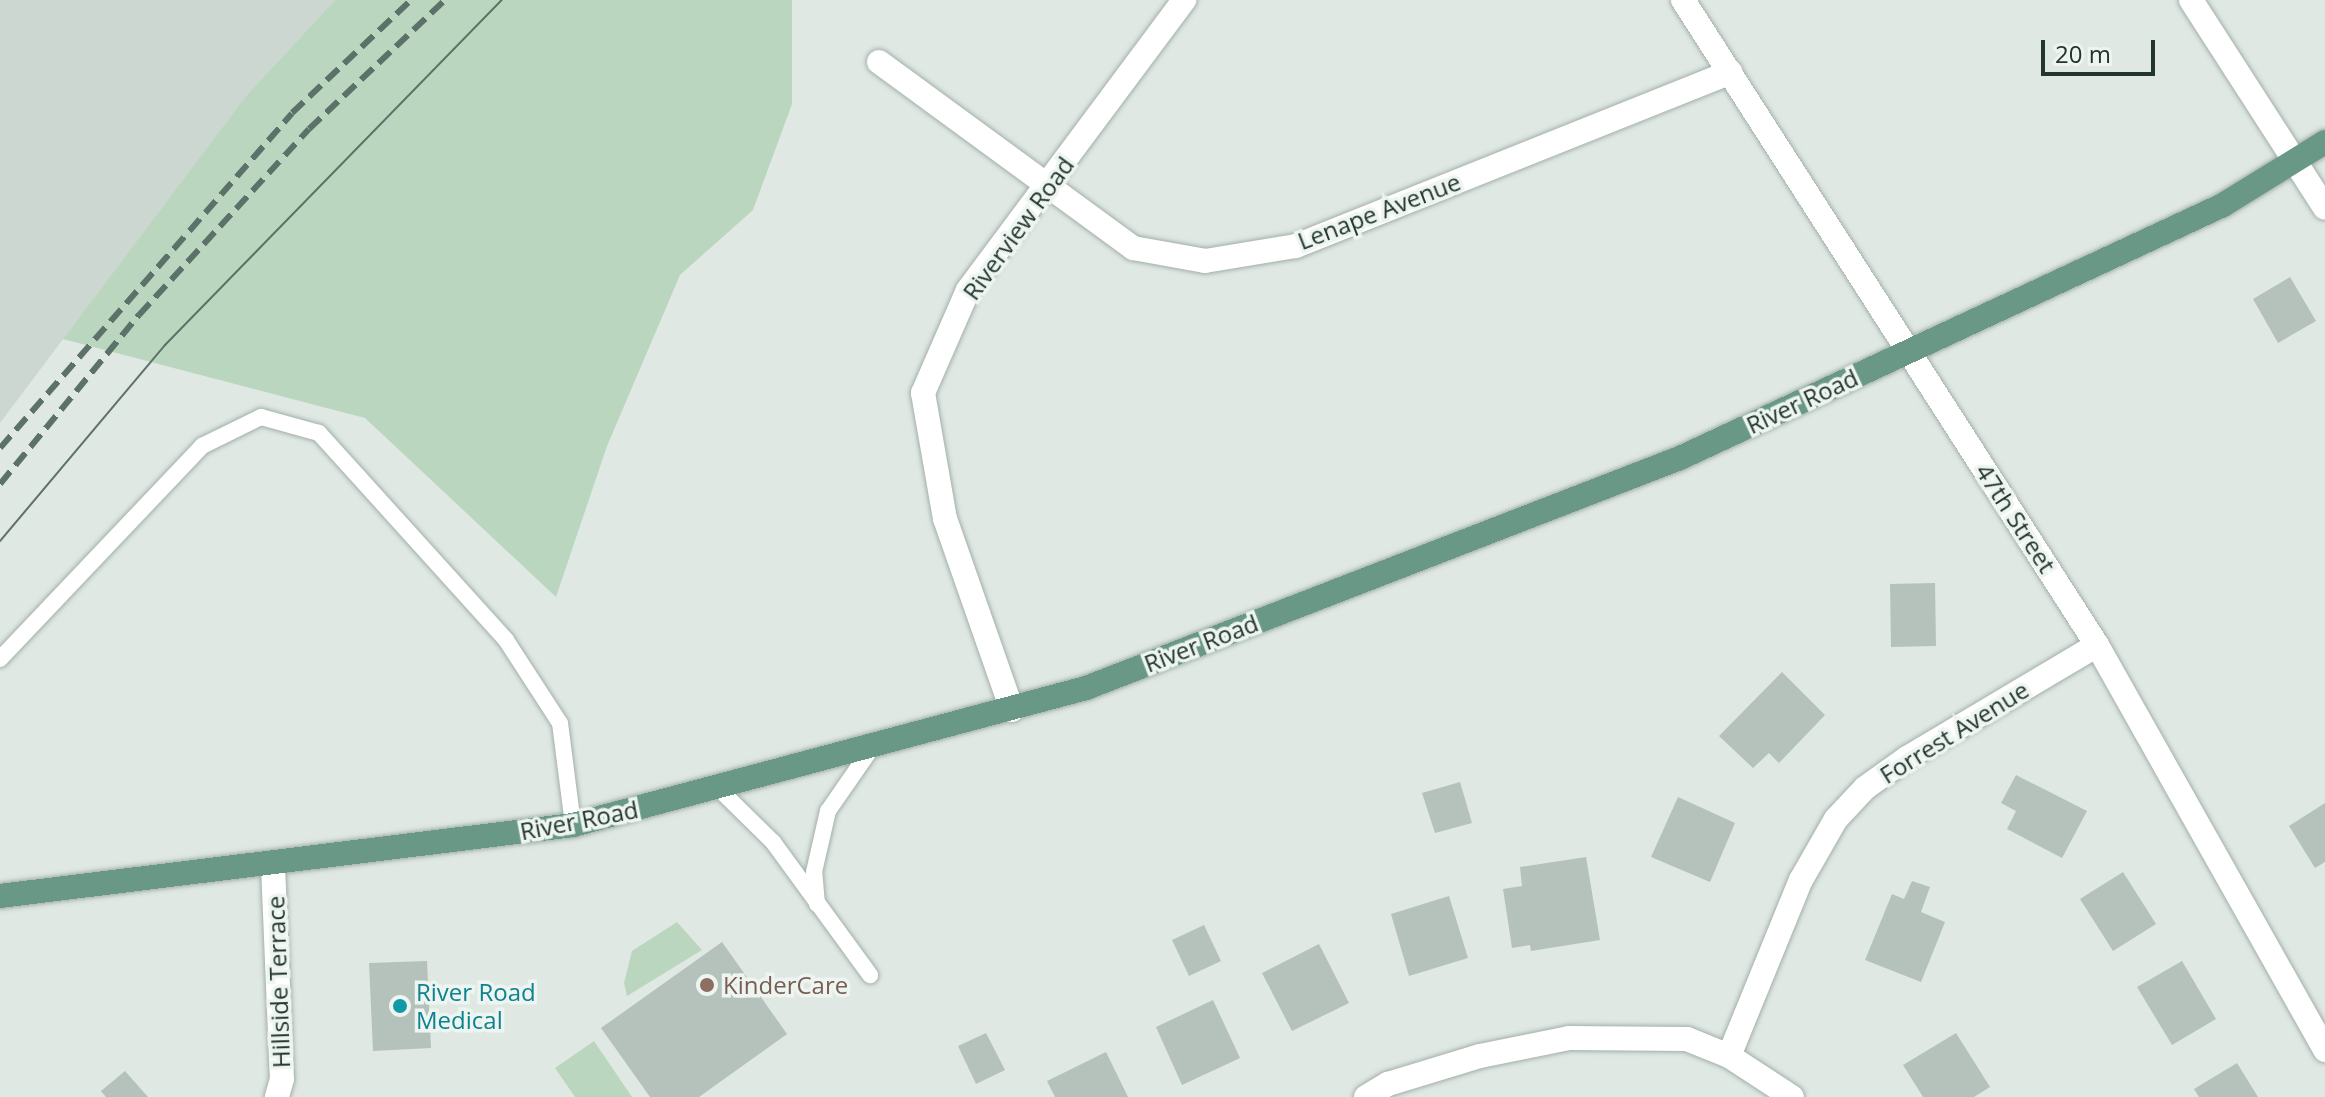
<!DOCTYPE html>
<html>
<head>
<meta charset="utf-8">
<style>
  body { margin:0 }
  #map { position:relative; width:2325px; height:1097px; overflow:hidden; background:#dfe8e3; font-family:"Open Sans",sans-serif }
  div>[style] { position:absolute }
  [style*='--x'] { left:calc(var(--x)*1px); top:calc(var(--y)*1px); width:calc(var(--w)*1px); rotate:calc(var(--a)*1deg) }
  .built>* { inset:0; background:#cdd7d1 }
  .green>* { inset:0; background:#bad6be }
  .building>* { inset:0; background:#b4c2bb }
  .roads { filter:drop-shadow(0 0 2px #a3afa9) drop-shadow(0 0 2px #a3afa9) }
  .lane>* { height:16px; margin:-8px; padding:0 8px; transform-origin:8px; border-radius:8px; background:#fff }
  .street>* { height:24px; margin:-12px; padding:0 12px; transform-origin:12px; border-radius:12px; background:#fff }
  .primary>* { height:24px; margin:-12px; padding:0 12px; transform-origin:12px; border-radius:12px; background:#699886 }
  .tram>* { height:2px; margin:-1px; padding:0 1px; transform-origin:1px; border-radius:1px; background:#5c7169 }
  .rail>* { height:6px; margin-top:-3px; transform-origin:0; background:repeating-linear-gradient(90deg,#5c7169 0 16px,transparent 0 24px) }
  .dots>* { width:22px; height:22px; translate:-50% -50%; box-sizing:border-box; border:4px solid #eef5f1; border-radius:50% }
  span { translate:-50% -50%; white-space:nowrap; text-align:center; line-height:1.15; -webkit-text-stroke:7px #eef5f1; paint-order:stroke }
  .street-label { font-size:24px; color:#22352e }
  .education-label { font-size:24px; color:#785e54 }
  .left { translate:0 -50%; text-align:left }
  .culture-label { font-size:24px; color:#0d838f }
  .scale { position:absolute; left:2041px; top:40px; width:114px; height:36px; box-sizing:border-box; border:4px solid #22352e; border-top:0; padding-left:10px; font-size:24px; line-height:28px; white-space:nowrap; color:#22352e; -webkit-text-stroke:6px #eef5f1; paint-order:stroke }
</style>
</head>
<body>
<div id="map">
  <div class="built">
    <div style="clip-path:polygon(0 0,335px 0,246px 96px,0 423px)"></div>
  </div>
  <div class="green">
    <div style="clip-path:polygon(335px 0,792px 0,792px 104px,753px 210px,680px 275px,607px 446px,556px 597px,365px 418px,63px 339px,246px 96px)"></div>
    <div style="clip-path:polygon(677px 922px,702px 950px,627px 996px,624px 983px,632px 951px)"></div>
    <div style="clip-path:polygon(594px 1041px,632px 1097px,575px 1097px,555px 1068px)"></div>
  </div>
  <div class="building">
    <div style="clip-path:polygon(2290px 277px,2316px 321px,2278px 343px,2253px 299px)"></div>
    <div style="clip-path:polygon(1935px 583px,1936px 646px,1891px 647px,1890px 584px)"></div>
    <div style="clip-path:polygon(1782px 672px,1825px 715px,1779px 763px,1769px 753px,1753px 768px,1719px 736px)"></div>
    <div style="clip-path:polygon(2016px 775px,2087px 811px,2062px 858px,2007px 829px,2016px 811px,2001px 803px)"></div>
    <div style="clip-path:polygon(1460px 782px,1472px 823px,1435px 833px,1422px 793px)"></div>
    <div style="clip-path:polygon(1678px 797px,1735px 823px,1710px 882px,1651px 857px)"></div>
    <div style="clip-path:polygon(2325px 803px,2325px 862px,2315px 868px,2289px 826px)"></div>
    <div style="clip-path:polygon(1586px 857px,1600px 940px,1531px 951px,1530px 945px,1512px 948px,1503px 889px,1522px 886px,1520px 867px)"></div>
    <div style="clip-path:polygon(2123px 872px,2156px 924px,2113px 951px,2080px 899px)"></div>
    <div style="clip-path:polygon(1912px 881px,1930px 887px,1921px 912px,1945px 922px,1921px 982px,1865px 960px,1892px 894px,1904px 899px)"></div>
    <div style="clip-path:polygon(1449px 896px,1468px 958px,1409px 976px,1391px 914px)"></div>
    <div style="clip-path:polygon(1204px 925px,1221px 961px,1189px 976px,1172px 940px)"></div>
    <div style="clip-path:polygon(722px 942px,787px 1034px,699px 1097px,650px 1097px,601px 1028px)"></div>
    <div style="clip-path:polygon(1319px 944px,1349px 1003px,1292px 1031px,1262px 973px)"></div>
    <div style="clip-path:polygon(427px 961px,431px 1048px,373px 1051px,369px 963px)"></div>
    <div style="clip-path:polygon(2182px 961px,2216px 1019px,2172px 1045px,2137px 987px)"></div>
    <div style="clip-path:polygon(1213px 1000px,1240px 1058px,1182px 1085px,1156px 1027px)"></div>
    <div style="clip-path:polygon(986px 1033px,1005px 1070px,976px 1084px,958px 1046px)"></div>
    <div style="clip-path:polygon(1956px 1033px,1990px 1087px,1974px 1097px,1923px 1097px,1903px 1065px)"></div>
    <div style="clip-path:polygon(1106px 1052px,1128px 1097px,1055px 1097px,1047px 1081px)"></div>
    <div style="clip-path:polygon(2237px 1063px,2258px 1097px,2199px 1097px,2194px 1089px)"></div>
    <div style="clip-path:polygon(125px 1071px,148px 1097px,106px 1097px,101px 1091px)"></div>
  </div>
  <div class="roads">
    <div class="lane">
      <div style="--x:0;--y:659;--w:294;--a:-46.5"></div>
      <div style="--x:202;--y:446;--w:66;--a:-26.2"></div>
      <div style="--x:261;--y:417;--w:60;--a:15.4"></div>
      <div style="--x:319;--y:433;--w:279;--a:47.9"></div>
      <div style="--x:506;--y:640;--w:99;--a:57"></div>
      <div style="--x:560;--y:723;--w:103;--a:82.7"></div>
      <div style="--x:719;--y:789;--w:76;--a:44.5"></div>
      <div style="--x:773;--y:842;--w:165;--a:53.9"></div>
      <div style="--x:817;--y:904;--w:32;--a:-95"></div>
      <div style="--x:814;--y:872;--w:63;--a:-77.1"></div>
      <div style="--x:828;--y:811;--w:75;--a:-55.3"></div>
    </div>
    <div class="street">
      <div style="--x:1683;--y:0;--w:766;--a:57.31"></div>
      <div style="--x:2097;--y:645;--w:465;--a:60.6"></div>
      <div style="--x:2191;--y:0;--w:247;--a:57.2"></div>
      <div style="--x:879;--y:62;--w:315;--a:36.2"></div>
      <div style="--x:1133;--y:248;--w:73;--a:10.2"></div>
      <div style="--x:1205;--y:261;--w:92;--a:-9.4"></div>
      <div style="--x:1296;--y:246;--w:468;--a:-21.8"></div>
      <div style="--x:1012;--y:710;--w:202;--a:-109.3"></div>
      <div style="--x:945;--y:519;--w:128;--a:-99.9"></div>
      <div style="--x:923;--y:393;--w:112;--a:-66.4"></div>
      <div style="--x:968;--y:290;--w:362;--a:-53.3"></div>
      <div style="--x:273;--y:866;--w:213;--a:87.6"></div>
      <div style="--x:282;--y:1079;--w:19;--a:106"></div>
      <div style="--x:1729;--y:1056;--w:190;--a:-67.8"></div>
      <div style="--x:1801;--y:880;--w:70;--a:-60.2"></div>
      <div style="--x:1836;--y:819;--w:42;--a:-46.9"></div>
      <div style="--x:1865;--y:788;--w:52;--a:-35.5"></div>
      <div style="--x:1907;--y:758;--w:221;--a:-30.7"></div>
      <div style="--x:1366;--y:1097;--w:26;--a:-31"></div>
      <div style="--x:1388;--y:1084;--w:96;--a:-16.9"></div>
      <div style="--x:1480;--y:1056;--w:91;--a:-11.4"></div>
      <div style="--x:1569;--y:1038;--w:118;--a:0.5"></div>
      <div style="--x:1687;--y:1039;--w:45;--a:22"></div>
      <div style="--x:1729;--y:1056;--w:75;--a:33.1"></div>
    </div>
    <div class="primary">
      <div style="--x:0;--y:896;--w:577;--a:-7.06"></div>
      <div style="--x:573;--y:825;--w:531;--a:-14.95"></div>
      <div style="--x:1086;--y:688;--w:637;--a:-21.17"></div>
      <div style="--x:1680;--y:458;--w:599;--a:-24.98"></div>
      <div style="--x:2223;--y:205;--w:120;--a:-31.7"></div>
    </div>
  </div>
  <div class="tram">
    <div style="--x:0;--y:541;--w:256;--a:-49.9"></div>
    <div style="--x:165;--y:345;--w:482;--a:-45.7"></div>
  </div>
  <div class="rail">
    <div style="--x:0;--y:448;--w:444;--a:-48.9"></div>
    <div style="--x:292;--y:113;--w:164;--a:-43.5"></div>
    <div style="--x:0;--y:484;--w:219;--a:-50.6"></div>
    <div style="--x:139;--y:315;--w:252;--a:-47.6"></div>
    <div style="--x:309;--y:129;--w:187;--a:-43.5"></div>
  </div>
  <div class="dots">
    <div style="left:707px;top:985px;background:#8d6e63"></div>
    <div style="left:400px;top:1006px;background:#0f9aa8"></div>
  </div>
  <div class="street-label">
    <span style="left:1379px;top:211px;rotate:-21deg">Lenape Avenue</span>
    <span style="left:1018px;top:228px;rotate:-54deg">Riverview Road</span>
    <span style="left:1802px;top:401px;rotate:-25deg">River Road</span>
    <span style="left:2016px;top:518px;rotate:57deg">47th Street</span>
    <span style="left:1201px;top:643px;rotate:-21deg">River Road</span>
    <span style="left:1954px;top:732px;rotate:-32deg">Forrest Avenue</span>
    <span style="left:579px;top:820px;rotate:-11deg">River Road</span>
    <span style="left:278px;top:982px;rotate:-92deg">Hillside Terrace</span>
  </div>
  <div class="education-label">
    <span class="left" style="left:723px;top:985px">KinderCare</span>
  </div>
  <div class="culture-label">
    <span class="left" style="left:416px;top:1006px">River Road<br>Medical</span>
  </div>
  <div class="scale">20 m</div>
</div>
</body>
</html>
